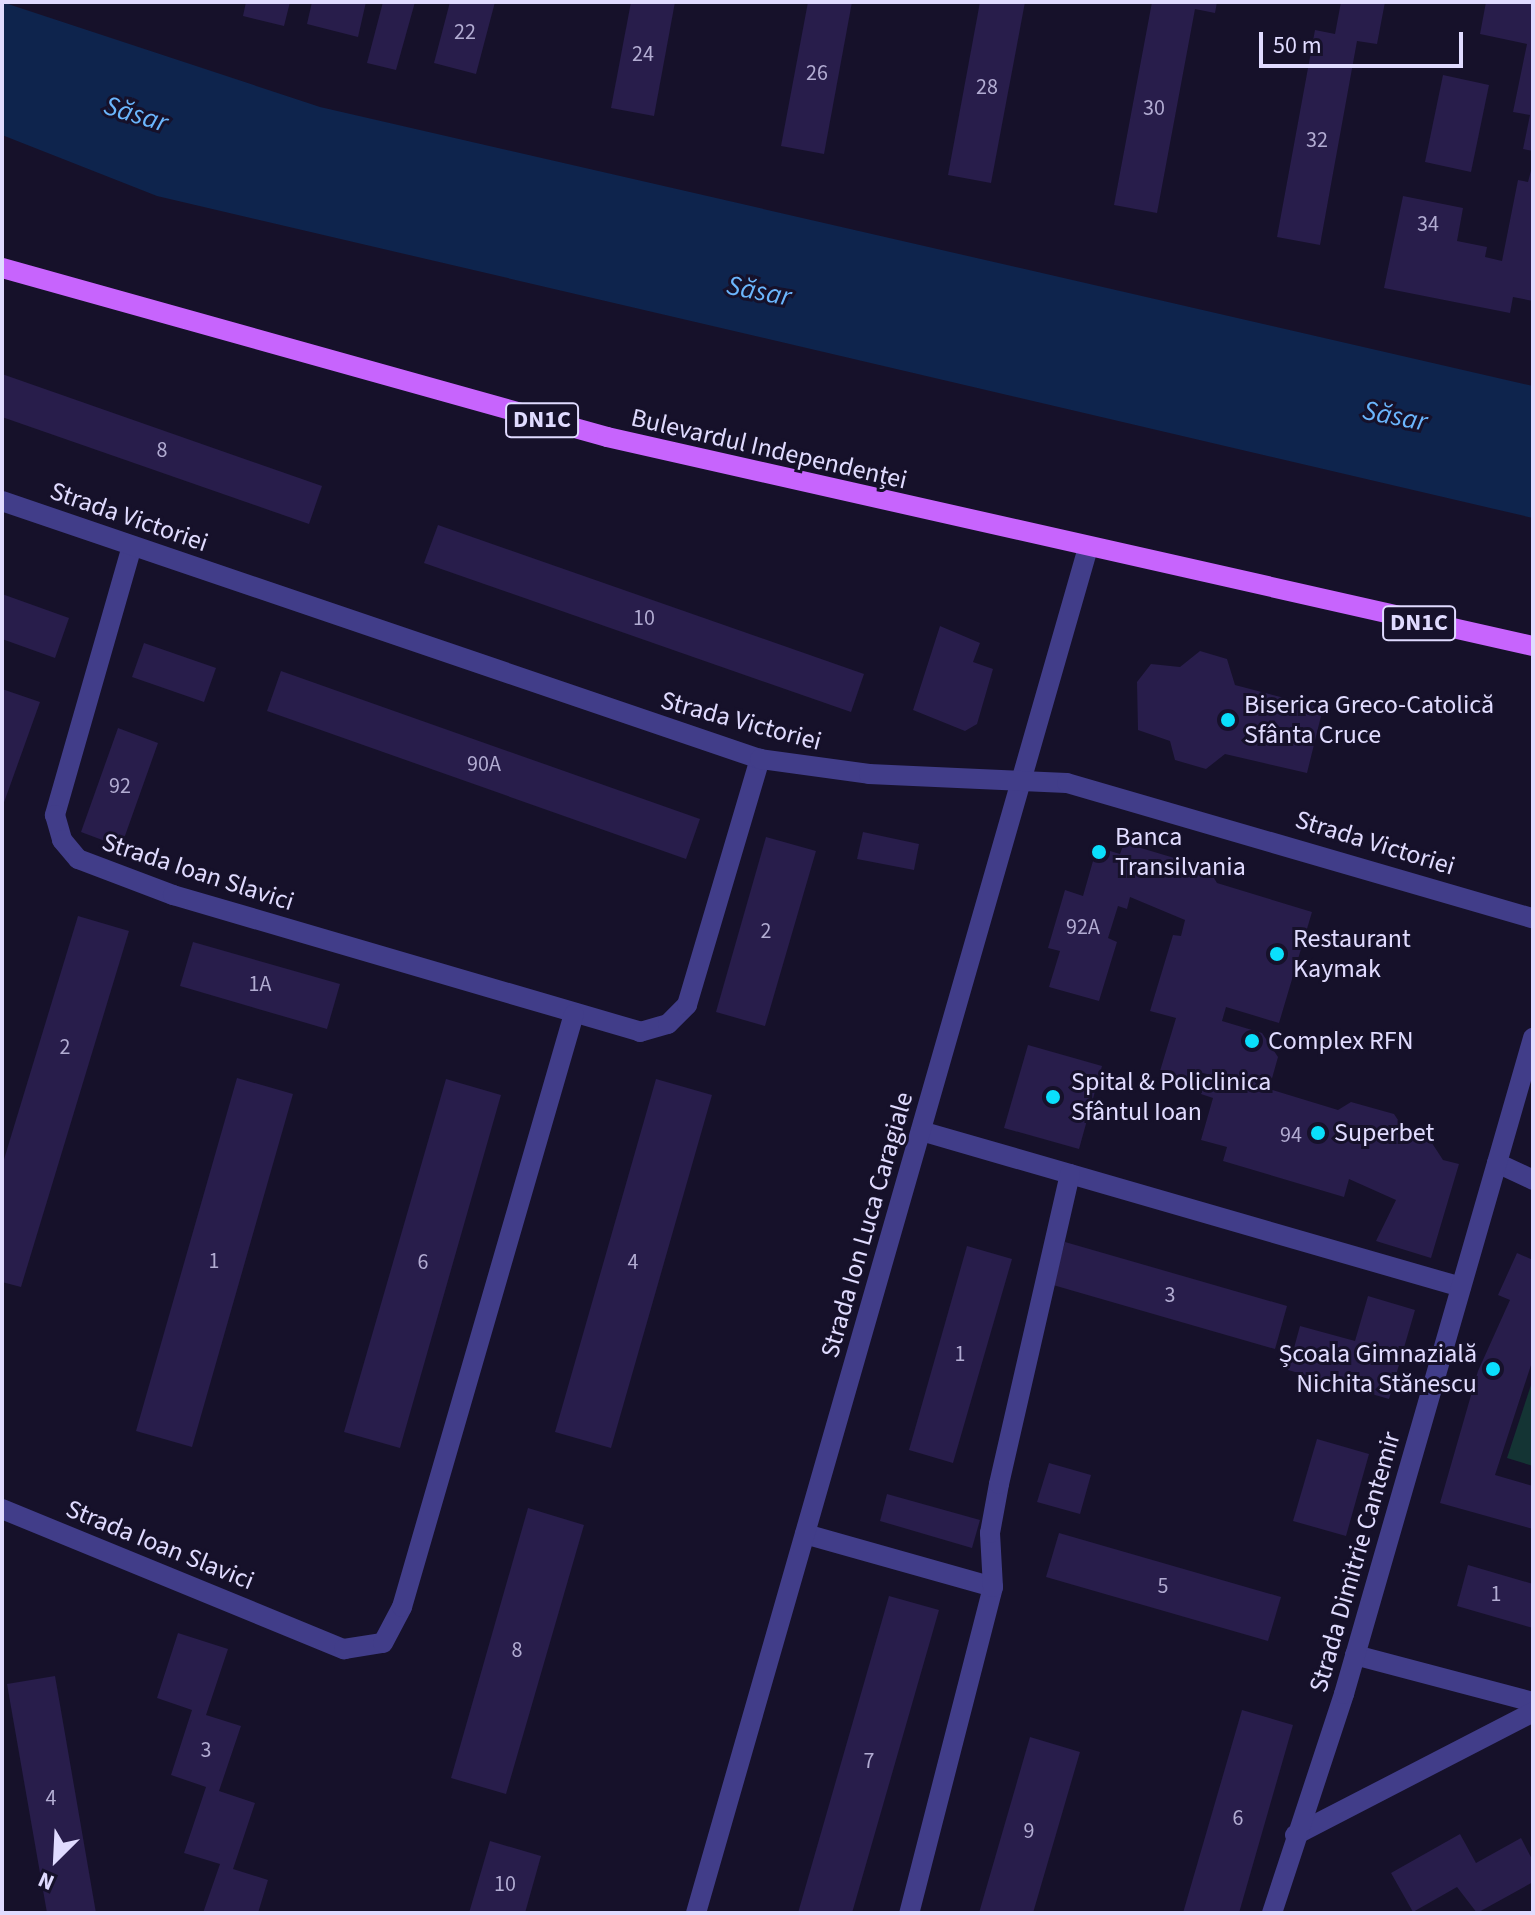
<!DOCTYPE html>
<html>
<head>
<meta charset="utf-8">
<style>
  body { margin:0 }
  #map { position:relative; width:1535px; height:1915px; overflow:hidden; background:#16112a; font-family:"Source Sans 3",sans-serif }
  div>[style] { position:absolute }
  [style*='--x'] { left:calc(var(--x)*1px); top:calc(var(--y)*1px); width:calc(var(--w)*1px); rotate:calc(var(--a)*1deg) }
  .green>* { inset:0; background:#143434 }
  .water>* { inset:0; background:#0e244d }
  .building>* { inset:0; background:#281d4b }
  .minor>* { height:20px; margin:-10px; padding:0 10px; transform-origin:10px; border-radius:10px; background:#413d89 }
  .tertiary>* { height:20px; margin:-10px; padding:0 10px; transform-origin:10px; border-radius:10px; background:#413d89 }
  .primary>* { height:20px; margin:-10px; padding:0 10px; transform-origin:10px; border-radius:10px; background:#c764fd }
  .dots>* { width:22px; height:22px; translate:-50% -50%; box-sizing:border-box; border:4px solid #16112a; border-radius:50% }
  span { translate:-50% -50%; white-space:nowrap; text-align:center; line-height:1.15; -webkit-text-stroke:6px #16112a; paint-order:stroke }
  .number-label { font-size:22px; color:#b2acd2 }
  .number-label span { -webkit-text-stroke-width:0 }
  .shield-label span { padding:2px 6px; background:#16112a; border:2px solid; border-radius:6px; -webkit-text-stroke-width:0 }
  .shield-label { font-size:24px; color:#e0dbff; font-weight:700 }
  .street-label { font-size:26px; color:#e0dbff }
  .poi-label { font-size:26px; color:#e0dbff }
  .left { translate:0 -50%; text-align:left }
  .right { translate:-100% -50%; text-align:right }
  .water-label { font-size:28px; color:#6bb6fd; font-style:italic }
  .frame { position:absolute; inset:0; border:4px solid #e0dbff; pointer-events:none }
  .north { position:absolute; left:16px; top:1819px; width:80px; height:80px; -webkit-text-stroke:6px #16112a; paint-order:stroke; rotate:204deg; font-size:22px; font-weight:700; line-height:32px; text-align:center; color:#e0dbff }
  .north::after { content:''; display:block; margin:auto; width:28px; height:36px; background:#e0dbff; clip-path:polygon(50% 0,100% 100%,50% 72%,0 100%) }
  .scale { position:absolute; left:1259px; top:32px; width:204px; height:36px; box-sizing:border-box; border:4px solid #e0dbff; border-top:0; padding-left:10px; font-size:24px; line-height:28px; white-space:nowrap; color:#e0dbff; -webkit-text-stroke:6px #16112a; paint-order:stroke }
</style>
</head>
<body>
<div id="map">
  <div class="green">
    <div style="clip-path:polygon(1533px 1379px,1533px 1466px,1507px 1458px)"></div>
  </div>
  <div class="water">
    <div style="clip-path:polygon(2px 2px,320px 107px,1533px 386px,1533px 518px,157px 196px,2px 135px)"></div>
  </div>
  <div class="building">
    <div style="clip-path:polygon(246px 2px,290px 2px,284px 26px,243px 16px)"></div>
    <div style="clip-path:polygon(312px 2px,366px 2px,358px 37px,307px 24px)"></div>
    <div style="clip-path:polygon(383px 2px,415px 2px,396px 70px,367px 63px)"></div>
    <div style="clip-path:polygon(450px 2px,495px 2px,476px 74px,434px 63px)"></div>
    <div style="clip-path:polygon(631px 2px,675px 2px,654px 116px,611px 108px)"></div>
    <div style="clip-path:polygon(808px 2px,852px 2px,824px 154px,781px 146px)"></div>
    <div style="clip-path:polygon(980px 2px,1025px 2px,991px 183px,948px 175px)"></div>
    <div style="clip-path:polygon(1152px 2px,1217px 2px,1215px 13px,1195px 9px,1157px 213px,1114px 205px)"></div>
    <div style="clip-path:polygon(1341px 2px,1385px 2px,1377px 44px,1357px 41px,1320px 245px,1277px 237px,1315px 30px,1335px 34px)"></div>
    <div style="clip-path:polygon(1486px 2px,1533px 2px,1533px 151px,1523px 149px,1530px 115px,1513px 112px,1527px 44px,1480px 34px)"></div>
    <div style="clip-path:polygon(1443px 75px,1489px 85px,1471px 172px,1425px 162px)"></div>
    <div style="clip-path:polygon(1533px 163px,1533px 301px,1513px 297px,1510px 313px,1384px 288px,1403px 196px,1463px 208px,1457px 241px,1487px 247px,1485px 257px,1502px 261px,1518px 180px,1528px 182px)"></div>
    <div style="clip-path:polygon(2px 374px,322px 486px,309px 524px,2px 417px)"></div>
    <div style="clip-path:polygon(438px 525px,864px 674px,851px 712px,424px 563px)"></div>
    <div style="clip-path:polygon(2px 594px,69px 618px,55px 658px,2px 639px)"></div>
    <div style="clip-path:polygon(940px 626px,980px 643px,973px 662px,993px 669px,977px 724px,965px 731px,913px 710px)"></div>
    <div style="clip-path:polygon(144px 643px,216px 668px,204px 702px,132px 677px)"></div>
    <div style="clip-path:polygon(1200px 651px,1227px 659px,1235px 685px,1323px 708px,1307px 773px,1225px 754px,1206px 769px,1175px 760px,1170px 741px,1138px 730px,1137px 682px,1151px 664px,1180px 667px)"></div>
    <div style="clip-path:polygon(281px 671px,700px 819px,686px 859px,267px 711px)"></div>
    <div style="clip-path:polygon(2px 689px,40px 702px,2px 808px)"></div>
    <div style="clip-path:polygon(118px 728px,158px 743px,121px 847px,81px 832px)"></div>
    <div style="clip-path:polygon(863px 832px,919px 844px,914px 870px,857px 859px)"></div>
    <div style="clip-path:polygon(766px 837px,816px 851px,765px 1026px,716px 1012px)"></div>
    <div style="clip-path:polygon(1124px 843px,1208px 868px,1217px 883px,1312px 912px,1279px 1023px,1226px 1007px,1222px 1021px,1262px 1033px,1278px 1057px,1269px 1089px,1338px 1110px,1351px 1102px,1394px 1114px,1404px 1129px,1428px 1137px,1443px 1160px,1459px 1164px,1431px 1258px,1376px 1241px,1396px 1200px,1349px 1179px,1344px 1197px,1223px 1161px,1227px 1147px,1201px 1140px,1213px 1098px,1201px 1094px,1207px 1074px,1191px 1070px,1188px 1079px,1160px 1071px,1176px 1018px,1150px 1011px,1173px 935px,1181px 936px,1185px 920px,1130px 897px,1127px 909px,1118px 906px,1108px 938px,1117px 942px,1099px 1001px,1049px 987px,1060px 951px,1048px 948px,1065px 890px,1083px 896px,1097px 847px,1120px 854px)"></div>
    <div style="clip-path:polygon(78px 916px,129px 931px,21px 1287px,2px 1282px,2px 1166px)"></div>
    <div style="clip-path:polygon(193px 942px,340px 984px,327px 1029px,180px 986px)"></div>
    <div style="clip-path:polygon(1028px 1045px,1102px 1066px,1079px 1149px,1004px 1128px)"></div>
    <div style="clip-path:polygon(237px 1078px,293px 1094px,192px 1447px,136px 1431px)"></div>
    <div style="clip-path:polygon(446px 1079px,501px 1095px,400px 1448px,344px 1432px)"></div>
    <div style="clip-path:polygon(656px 1079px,712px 1095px,611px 1448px,555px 1432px)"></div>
    <div style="clip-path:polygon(1065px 1242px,1287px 1306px,1275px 1349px,1053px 1285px)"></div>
    <div style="clip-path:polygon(967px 1246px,1012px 1259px,953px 1463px,909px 1450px)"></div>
    <div style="clip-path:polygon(1517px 1253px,1533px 1260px,1533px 1359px,1495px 1475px,1533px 1486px,1533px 1529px,1440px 1503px,1478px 1371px,1510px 1300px,1498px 1295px)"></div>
    <div style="clip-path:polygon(1368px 1296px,1415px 1310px,1389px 1399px,1288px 1370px,1300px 1326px,1355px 1341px)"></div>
    <div style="clip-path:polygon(1317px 1439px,1369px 1454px,1346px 1536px,1293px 1521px)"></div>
    <div style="clip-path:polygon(1049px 1463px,1091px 1475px,1080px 1514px,1037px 1502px)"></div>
    <div style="clip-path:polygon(887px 1494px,980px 1520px,972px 1548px,880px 1521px)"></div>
    <div style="clip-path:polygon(528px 1508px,584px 1525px,506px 1794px,451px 1778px)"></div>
    <div style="clip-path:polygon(1059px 1533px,1281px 1597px,1268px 1641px,1046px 1577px)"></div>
    <div style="clip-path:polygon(1468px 1565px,1533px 1584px,1533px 1628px,1457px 1606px)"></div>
    <div style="clip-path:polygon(889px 1596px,939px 1610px,852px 1913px,798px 1913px)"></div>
    <div style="clip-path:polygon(178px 1633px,228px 1649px,206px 1715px,241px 1726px,219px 1791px,255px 1803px,233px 1869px,268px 1880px,258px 1913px,203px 1913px,220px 1864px,184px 1853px,206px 1787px,171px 1775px,192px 1710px,157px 1698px)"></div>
    <div style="clip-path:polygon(55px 1676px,96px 1913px,47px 1913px,7px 1684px)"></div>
    <div style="clip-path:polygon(1242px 1710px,1293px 1725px,1239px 1913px,1183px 1913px)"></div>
    <div style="clip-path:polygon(1030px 1737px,1080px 1752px,1033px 1913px,979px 1913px)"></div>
    <div style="clip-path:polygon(1460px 1834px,1476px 1863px,1521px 1838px,1533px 1861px,1533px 1882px,1477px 1913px,1457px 1887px,1413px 1912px,1391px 1873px)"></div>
    <div style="clip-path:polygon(490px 1841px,541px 1856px,525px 1913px,469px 1913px)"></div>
  </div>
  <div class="minor">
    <div style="--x:132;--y:546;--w:280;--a:106"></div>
    <div style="--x:55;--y:815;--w:26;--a:74"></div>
    <div style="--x:62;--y:840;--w:25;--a:50"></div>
    <div style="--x:78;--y:859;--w:102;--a:20.8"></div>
    <div style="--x:173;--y:895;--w:487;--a:16.3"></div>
    <div style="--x:640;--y:1032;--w:29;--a:-16"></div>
    <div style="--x:668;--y:1024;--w:27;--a:-45"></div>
    <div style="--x:687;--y:1005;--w:257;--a:-73.5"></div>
    <div style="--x:921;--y:1131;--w:562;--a:16.11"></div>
    <div style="--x:1497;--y:1163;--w:40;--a:25"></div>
    <div style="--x:2;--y:1509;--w:370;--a:22.3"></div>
    <div style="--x:344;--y:1649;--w:39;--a:-9"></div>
    <div style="--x:383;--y:1643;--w:41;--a:-62.2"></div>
    <div style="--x:402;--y:1607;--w:617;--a:-73.83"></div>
    <div style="--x:805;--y:1534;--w:195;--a:15.7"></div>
    <div style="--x:993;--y:1587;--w:337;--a:104.4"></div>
    <div style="--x:993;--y:1587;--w:54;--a:-93.2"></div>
    <div style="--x:990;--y:1533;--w:50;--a:-79.6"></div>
    <div style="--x:999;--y:1484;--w:318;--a:-77.1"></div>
    <div style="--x:1355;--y:1655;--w:184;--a:14.8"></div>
    <div style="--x:1295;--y:1835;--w:268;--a:-27.3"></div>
    <div style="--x:696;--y:1913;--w:1417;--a:-73.98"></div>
    <div style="--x:1272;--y:1913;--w:231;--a:-71.8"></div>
    <div style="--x:1344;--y:1694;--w:683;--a:-73.93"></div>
  </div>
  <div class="tertiary">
    <div style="--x:2;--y:501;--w:801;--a:18.8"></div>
    <div style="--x:760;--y:759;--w:110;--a:7.8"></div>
    <div style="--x:869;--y:774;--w:198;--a:2.6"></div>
    <div style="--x:1067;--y:783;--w:485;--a:16.2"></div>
  </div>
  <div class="primary">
    <div style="--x:2;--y:268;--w:628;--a:15.61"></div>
    <div style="--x:607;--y:437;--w:949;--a:12.72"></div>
  </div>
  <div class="dots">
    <div style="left:1228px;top:720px;background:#0adffc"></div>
    <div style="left:1099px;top:852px;background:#0adffc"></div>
    <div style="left:1277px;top:954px;background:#0adffc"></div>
    <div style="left:1252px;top:1041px;background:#0adffc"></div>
    <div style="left:1053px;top:1097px;background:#0adffc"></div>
    <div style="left:1318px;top:1133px;background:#0adffc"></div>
    <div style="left:1493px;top:1369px;background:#0adffc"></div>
  </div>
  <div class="number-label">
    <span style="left:465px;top:33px">22</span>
    <span style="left:643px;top:55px">24</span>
    <span style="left:817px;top:74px">26</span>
    <span style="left:987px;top:88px">28</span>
    <span style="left:1154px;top:109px">30</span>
    <span style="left:1317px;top:141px">32</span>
    <span style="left:1428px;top:225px">34</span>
    <span style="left:162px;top:451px">8</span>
    <span style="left:644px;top:619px">10</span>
    <span style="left:484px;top:765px">90A</span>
    <span style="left:120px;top:787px">92</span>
    <span style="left:1083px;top:928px">92A</span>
    <span style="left:766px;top:932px">2</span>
    <span style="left:260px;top:985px">1A</span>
    <span style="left:65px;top:1048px">2</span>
    <span style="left:1291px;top:1136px">94</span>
    <span style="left:214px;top:1262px">1</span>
    <span style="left:423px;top:1263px">6</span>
    <span style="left:633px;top:1263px">4</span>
    <span style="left:1170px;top:1296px">3</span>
    <span style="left:960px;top:1355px">1</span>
    <span style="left:1163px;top:1587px">5</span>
    <span style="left:1496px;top:1595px">1</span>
    <span style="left:517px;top:1651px">8</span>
    <span style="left:206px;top:1751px">3</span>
    <span style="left:869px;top:1762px">7</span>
    <span style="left:51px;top:1799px">4</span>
    <span style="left:1238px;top:1819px">6</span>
    <span style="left:1029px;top:1832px">9</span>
    <span style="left:505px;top:1885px">10</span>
  </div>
  <div class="shield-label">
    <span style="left:542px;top:420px">DN1C</span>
    <span style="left:1419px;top:623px">DN1C</span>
  </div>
  <div class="street-label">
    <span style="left:769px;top:449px;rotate:13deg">Bulevardul Independenței</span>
    <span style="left:129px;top:517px;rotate:19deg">Strada Victoriei</span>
    <span style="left:741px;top:721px;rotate:15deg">Strada Victoriei</span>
    <span style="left:1375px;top:843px;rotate:17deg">Strada Victoriei</span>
    <span style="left:198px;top:872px;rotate:18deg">Strada Ioan Slavici</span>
    <span style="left:867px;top:1225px;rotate:-74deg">Strada Ion Luca Caragiale</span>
    <span style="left:160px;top:1545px;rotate:22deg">Strada Ioan Slavici</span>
    <span style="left:1355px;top:1562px;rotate:-74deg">Strada Dimitrie Cantemir</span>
  </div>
  <div class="poi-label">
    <span class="left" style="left:1244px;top:720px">Biserica Greco-Catolică<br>Sfânta Cruce</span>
    <span class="left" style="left:1115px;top:852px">Banca<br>Transilvania</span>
    <span class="left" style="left:1293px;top:954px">Restaurant<br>Kaymak</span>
    <span class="left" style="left:1268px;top:1041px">Complex RFN</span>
    <span class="left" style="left:1071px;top:1097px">Spital &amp; Policlinica<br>Sfântul Ioan</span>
    <span class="left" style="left:1334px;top:1133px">Superbet</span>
    <span class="right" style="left:1477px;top:1369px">Școala Gimnazială<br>Nichita Stănescu</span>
  </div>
  <div class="water-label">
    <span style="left:136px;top:114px;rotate:17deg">Săsar</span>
    <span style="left:759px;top:291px;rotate:11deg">Săsar</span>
    <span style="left:1395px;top:416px;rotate:11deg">Săsar</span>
  </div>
  <div class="frame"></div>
  <div class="north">N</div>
  <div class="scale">50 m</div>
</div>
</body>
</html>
